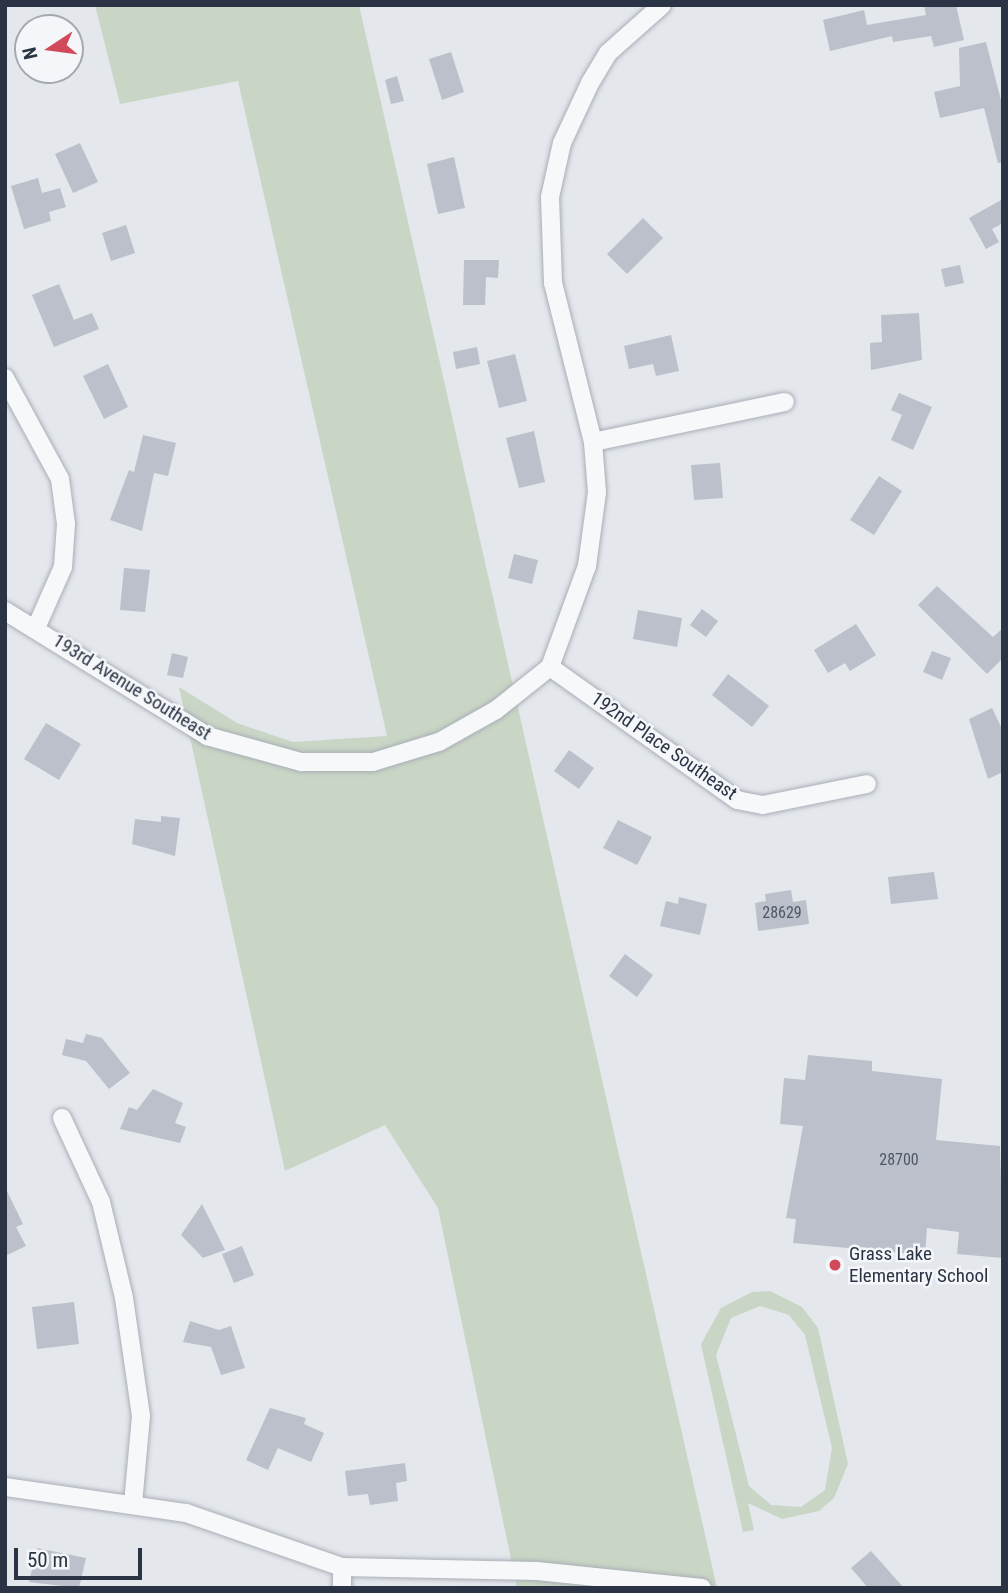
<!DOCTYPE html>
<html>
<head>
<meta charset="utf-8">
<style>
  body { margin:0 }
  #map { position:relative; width:1008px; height:1593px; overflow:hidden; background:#e4e7ec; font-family:"Roboto Condensed",sans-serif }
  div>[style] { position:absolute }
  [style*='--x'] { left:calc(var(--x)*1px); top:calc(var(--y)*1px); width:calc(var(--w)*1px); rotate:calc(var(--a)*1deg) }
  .green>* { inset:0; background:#c9d6c5 }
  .building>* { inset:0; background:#bbc0ca }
  .roads { filter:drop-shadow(0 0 2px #a9aeb7) drop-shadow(0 0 2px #a9aeb7) }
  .minor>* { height:18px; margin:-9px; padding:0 9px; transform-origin:9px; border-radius:9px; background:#f7f8fa }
  .dots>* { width:19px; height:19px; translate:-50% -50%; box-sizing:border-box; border:4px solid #f4f6f9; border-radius:50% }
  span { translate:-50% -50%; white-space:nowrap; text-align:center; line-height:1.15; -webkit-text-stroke:5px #f4f6f9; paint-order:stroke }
  .number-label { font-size:16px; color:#4f5766 }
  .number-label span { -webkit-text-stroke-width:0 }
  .street-label { font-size:19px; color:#2b3445 }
  .poi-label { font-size:19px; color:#2b3445 }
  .left { translate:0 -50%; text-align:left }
  .frame { position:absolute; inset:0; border:7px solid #2b3445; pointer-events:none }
  .north { position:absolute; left:14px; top:14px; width:70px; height:70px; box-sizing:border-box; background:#f4f6f9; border:2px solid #a4a8b1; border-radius:50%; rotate:257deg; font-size:19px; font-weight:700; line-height:28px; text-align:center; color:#2b3445 }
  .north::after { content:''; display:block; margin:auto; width:24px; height:32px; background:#d1495b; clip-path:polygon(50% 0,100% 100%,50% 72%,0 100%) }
  .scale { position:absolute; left:14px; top:1548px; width:128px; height:32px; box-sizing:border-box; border:4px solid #2b3445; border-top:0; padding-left:9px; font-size:21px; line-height:24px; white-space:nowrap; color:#2b3445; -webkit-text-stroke:5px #f4f6f9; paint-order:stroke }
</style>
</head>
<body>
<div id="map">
  <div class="green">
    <div style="clip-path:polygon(95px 5px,359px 5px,717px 1588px,517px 1588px,438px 1208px,385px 1125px,285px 1171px,179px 687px,237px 723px,293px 742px,387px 736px,238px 81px,120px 104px)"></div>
    <div style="clip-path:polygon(evenodd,770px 1291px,802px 1307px,818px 1328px,848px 1464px,834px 1498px,819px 1511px,782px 1519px,748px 1503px,754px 1530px,743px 1532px,701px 1344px,721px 1308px,752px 1292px,770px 1291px,760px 1306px,789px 1315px,805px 1335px,832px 1448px,825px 1490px,801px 1507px,771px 1505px,749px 1486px,716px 1355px,731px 1318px,760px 1306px)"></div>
  </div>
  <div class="building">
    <div style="clip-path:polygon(924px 5px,956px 5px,964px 40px,934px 47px,931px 36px,893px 42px,892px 36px,830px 51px,823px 20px,864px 10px,867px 25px,926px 15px)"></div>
    <div style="clip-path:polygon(986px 42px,1003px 108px,1003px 162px,998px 163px,984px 108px,940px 118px,934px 92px,960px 86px,959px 48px)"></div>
    <div style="clip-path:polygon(451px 52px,464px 92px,442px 100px,429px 59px)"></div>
    <div style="clip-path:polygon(397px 76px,404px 101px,391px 104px,385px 80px)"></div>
    <div style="clip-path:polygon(80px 143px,98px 182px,73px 193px,55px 154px)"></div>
    <div style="clip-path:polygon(454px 157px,465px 208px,438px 214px,427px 164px)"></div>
    <div style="clip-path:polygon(38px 178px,42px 193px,60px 188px,66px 207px,49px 212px,51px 221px,24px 229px,11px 186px)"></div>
    <div style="clip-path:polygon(1003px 199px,1003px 223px,992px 229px,999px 242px,986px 249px,969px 218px)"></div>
    <div style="clip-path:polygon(643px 218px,663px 238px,627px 274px,607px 254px)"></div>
    <div style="clip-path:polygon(126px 225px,135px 253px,111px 261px,102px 233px)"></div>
    <div style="clip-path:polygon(464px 260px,499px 260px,498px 278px,486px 277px,485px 305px,463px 305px)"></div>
    <div style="clip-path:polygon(960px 265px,964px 283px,945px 287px,941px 269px)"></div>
    <div style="clip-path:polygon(59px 284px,74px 320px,92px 313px,99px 329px,54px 347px,32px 295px)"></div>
    <div style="clip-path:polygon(919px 313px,922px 360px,871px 370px,870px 343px,882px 342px,881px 315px)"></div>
    <div style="clip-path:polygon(671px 335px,679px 371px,656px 376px,653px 364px,629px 369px,624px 346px)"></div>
    <div style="clip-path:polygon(477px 347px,480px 364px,456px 369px,453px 352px)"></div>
    <div style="clip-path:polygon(515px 354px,527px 401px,499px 408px,487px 361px)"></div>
    <div style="clip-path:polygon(108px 364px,128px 407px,104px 419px,83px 376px)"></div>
    <div style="clip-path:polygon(899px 393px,932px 407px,913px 450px,891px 440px,902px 415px,891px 410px)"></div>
    <div style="clip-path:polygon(534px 431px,545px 482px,519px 488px,506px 438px)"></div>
    <div style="clip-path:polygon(143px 435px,176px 443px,168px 476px,154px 473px,142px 531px,110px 520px,129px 470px,134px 472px)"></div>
    <div style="clip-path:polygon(720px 463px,723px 498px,694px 500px,691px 465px)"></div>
    <div style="clip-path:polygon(879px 476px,902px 491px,874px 535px,850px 520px)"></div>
    <div style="clip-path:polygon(514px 554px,538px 560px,532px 584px,508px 578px)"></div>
    <div style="clip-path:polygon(124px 568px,150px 570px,145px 612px,120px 610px)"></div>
    <div style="clip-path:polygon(937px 586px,993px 637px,1003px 628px,1003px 658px,987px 674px,918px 605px)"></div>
    <div style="clip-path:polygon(702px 609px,718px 621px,706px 637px,690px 625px)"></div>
    <div style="clip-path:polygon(638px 610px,682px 618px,677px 647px,633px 639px)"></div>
    <div style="clip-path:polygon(856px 624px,876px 655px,850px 671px,845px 663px,828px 673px,814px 650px)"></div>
    <div style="clip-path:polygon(932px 651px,951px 658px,942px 680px,923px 672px)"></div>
    <div style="clip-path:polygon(172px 653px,188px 657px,183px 678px,167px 675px)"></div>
    <div style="clip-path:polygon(728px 674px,769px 706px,752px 727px,712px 695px)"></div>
    <div style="clip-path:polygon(992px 708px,1003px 731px,1003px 772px,988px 779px,969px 719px)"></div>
    <div style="clip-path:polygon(46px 723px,81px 744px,59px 780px,24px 759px)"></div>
    <div style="clip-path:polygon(569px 750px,594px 768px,579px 789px,554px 771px)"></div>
    <div style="clip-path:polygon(161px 816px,180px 818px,175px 856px,132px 844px,135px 819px,161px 822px)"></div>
    <div style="clip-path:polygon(618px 820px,652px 837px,637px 865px,603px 848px)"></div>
    <div style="clip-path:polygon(934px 872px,938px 899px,891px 904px,888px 877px)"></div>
    <div style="clip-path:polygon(791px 890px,793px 902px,806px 900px,809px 924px,758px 931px,755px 903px,766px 901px,765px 894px)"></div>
    <div style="clip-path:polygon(679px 897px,707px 904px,700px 935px,660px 926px,666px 901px,678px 904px)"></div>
    <div style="clip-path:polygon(625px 954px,653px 975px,637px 997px,609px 976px)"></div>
    <div style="clip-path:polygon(86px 1034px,102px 1038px,130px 1073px,109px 1089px,86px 1061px,62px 1055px,66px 1039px,83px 1043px)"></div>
    <div style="clip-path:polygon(808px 1055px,872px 1061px,872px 1071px,942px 1079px,936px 1140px,1000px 1146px,1003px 1258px,957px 1254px,959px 1232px,927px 1228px,925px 1255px,793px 1243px,796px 1219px,786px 1218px,803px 1126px,780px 1124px,784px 1078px,805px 1080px)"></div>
    <div style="clip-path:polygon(153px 1089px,183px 1103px,175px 1123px,186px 1127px,180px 1143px,120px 1129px,129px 1107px,137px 1110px)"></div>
    <div style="clip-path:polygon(5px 1187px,23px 1224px,16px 1227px,26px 1246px,5px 1256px)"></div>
    <div style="clip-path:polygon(202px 1204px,225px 1250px,203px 1258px,181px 1235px)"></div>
    <div style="clip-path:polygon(242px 1246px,254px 1275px,234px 1283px,222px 1254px)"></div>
    <div style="clip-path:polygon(74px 1302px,79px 1344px,37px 1349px,32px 1307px)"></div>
    <div style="clip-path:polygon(190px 1321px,219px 1330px,231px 1326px,245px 1368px,221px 1375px,211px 1347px,183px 1342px)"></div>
    <div style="clip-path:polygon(270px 1408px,306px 1418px,304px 1424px,324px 1433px,311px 1462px,278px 1448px,268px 1470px,246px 1460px)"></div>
    <div style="clip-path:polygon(405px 1463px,407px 1481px,396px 1483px,398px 1501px,370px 1505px,368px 1494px,348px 1496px,345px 1471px)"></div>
    <div style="clip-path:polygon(37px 1548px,86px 1558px,79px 1588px,29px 1582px)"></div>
    <div style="clip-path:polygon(871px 1551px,904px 1588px,868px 1588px,851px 1568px)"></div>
  </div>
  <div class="roads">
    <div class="minor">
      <div style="--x:5;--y:378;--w:115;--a:61.4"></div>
      <div style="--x:60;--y:479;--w:45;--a:82.4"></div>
      <div style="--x:66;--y:524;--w:43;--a:94"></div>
      <div style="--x:63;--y:567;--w:67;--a:113.9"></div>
      <div style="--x:593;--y:442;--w:196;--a:-11.8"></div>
      <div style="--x:5;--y:611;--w:238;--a:31.7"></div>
      <div style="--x:207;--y:736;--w:98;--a:15.5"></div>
      <div style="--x:301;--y:762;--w:72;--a:0"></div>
      <div style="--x:373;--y:762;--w:69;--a:-16.9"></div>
      <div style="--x:439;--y:742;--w:65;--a:-29.3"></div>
      <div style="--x:496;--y:710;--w:69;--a:-38.5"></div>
      <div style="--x:550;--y:667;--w:108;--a:-69.9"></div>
      <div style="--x:587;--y:566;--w:75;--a:-82.3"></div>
      <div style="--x:597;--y:492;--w:50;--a:-94.6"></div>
      <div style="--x:593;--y:442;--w:164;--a:-104.1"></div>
      <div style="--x:553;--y:283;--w:86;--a:-92"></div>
      <div style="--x:550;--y:197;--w:55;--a:-77.5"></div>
      <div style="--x:562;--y:143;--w:66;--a:-65"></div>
      <div style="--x:590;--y:83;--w:35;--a:-59"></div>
      <div style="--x:608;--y:53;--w:72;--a:-41.6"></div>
      <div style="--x:550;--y:667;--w:229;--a:35.4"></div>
      <div style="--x:737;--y:800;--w:26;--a:11"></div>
      <div style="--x:763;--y:805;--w:106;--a:-11.4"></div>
      <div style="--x:62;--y:1118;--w:93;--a:65.1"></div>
      <div style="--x:101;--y:1202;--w:99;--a:76.5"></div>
      <div style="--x:124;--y:1298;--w:119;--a:81.8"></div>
      <div style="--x:141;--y:1416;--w:88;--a:95.2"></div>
      <div style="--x:5;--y:1487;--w:183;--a:8.2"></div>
      <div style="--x:186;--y:1513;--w:165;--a:19.1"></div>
      <div style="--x:342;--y:1567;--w:195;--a:1.2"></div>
      <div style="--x:537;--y:1571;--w:166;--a:5.9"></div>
      <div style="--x:342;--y:1567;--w:21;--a:90"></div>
    </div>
  </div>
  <div class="dots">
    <div style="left:835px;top:1265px;background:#d1495b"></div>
  </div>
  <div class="number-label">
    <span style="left:782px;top:913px">28629</span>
    <span style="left:899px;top:1160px">28700</span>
  </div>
  <div class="street-label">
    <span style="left:132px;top:687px;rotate:32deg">193rd Avenue Southeast</span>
    <span style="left:664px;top:746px;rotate:35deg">192nd Place Southeast</span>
  </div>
  <div class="poi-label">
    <span class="left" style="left:849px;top:1265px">Grass Lake<br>Elementary School</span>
  </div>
  <div class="frame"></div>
  <div class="north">N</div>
  <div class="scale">50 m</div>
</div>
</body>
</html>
